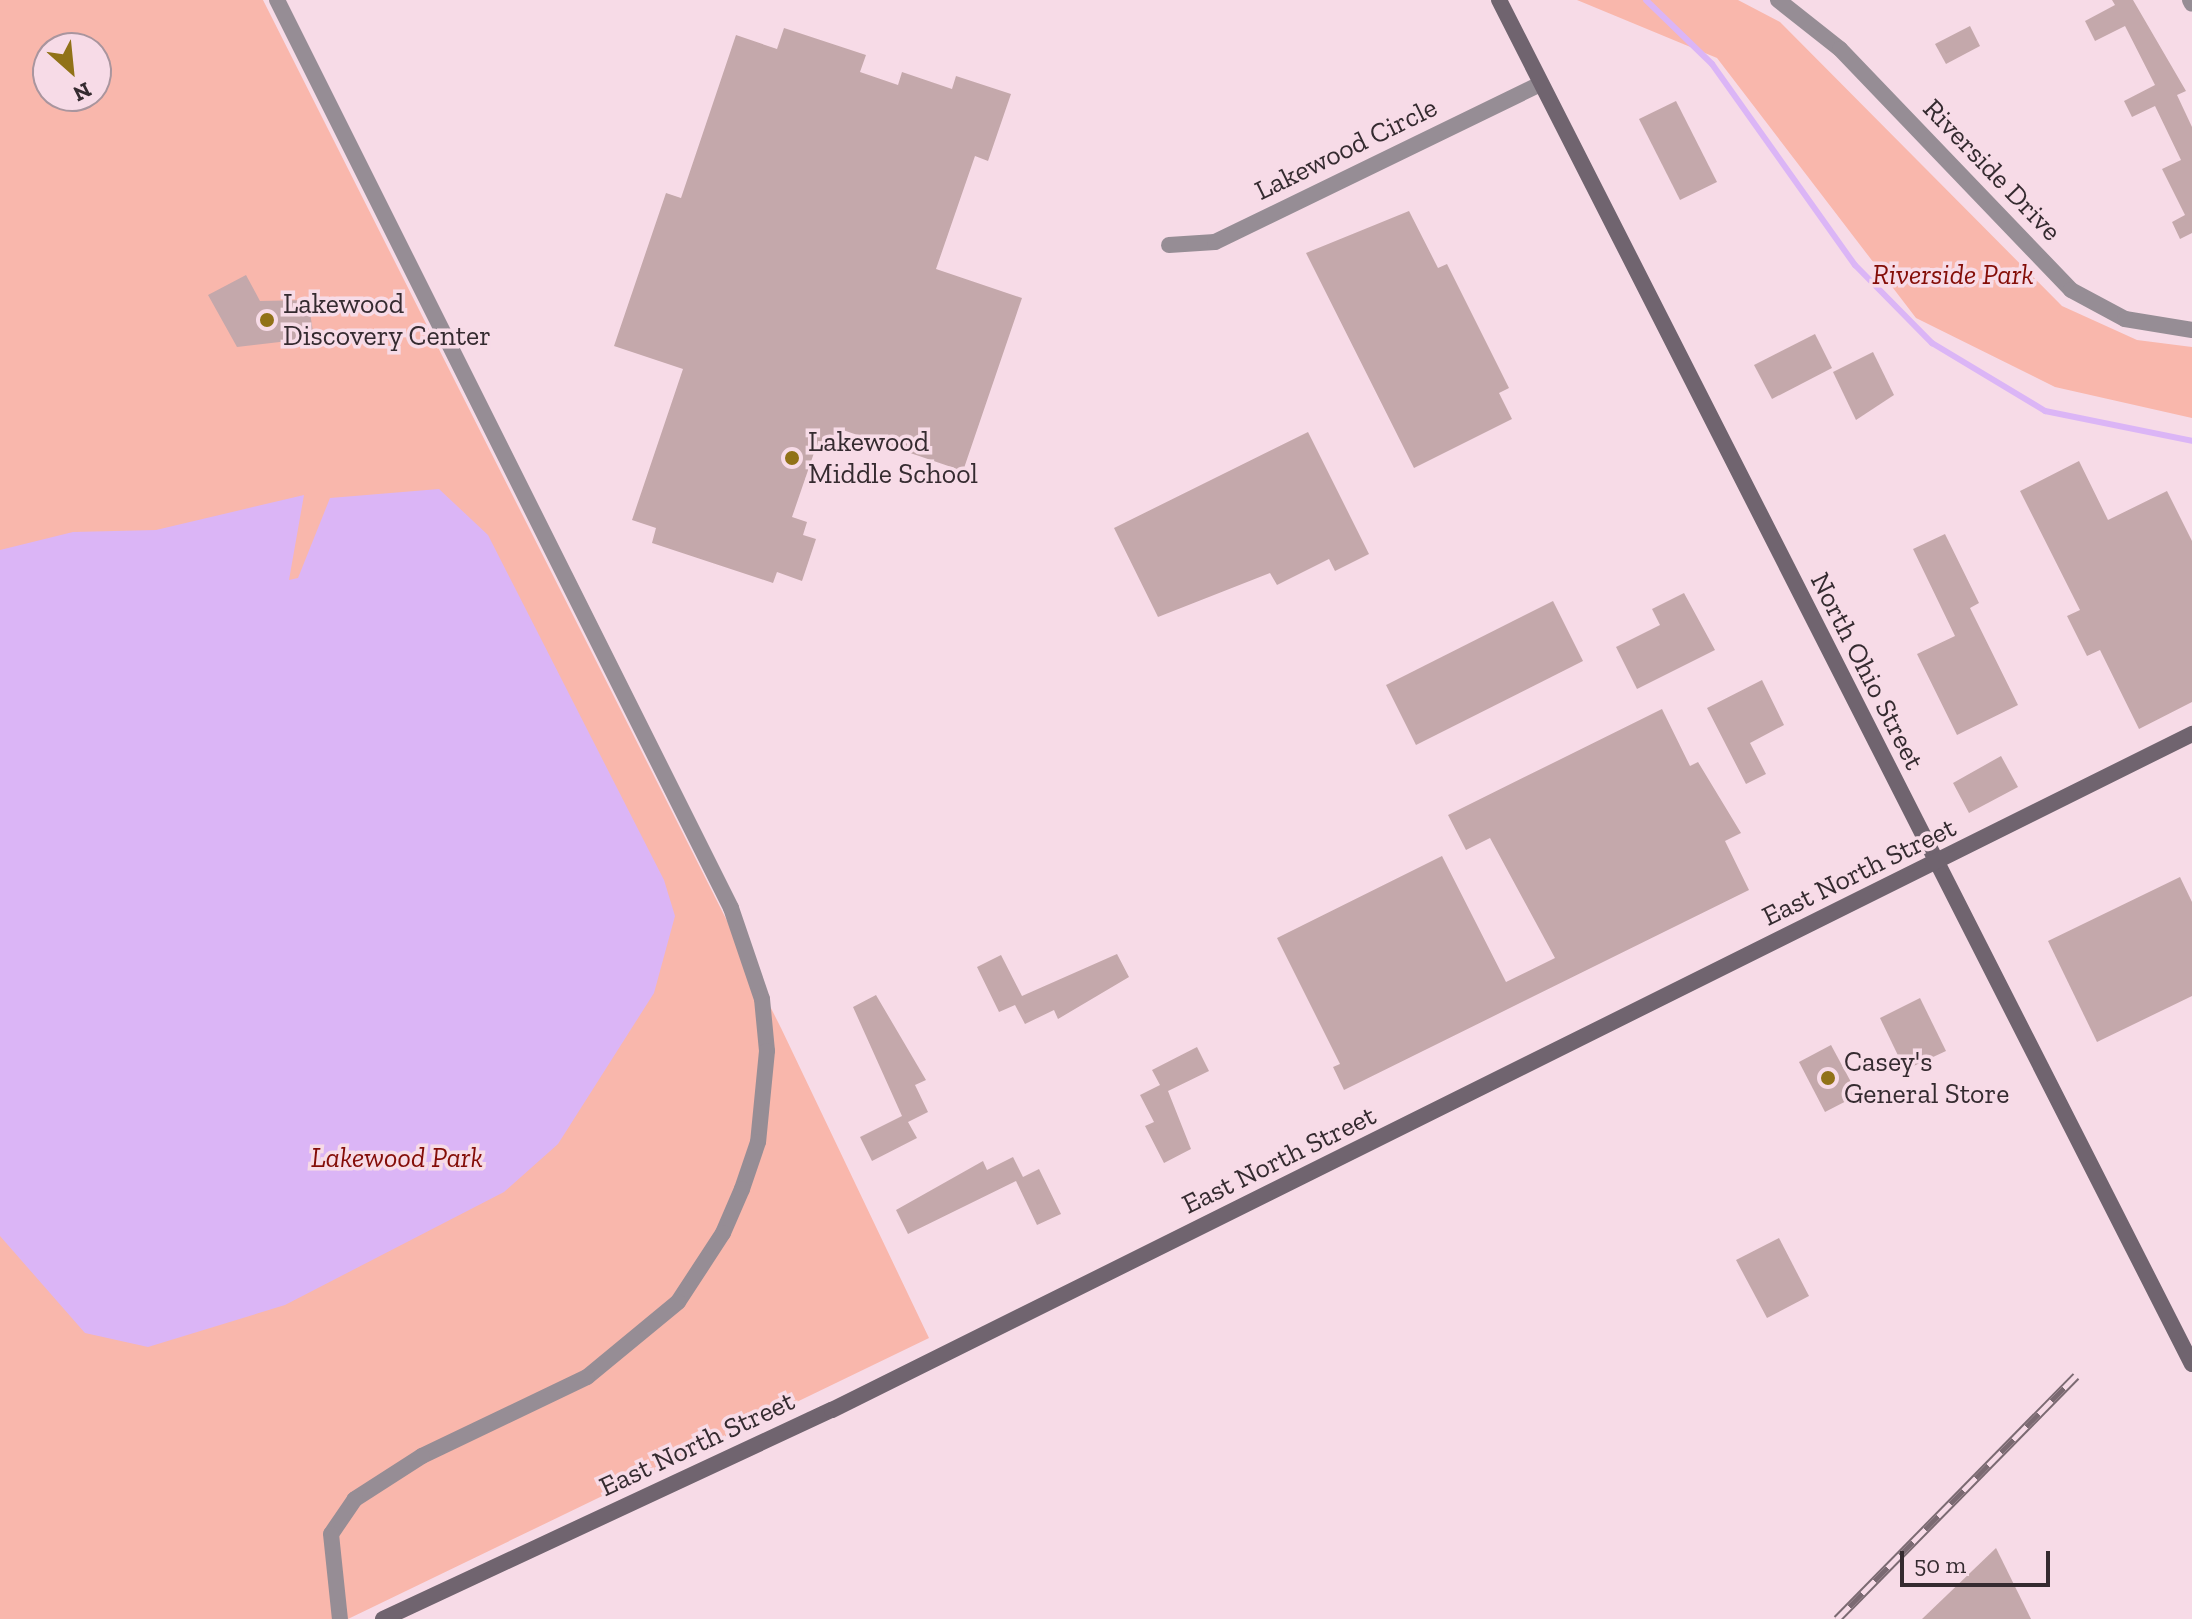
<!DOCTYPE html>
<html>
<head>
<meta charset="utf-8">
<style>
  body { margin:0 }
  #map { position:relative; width:2192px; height:1619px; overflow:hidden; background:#f7dbe7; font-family:"Zilla Slab",serif }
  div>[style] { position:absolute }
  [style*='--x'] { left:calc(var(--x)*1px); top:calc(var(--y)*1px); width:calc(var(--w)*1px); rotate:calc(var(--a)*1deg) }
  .green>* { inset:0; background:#f9b7ac }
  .water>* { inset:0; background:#dbb5f6 }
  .stream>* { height:6px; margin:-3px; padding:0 3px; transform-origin:3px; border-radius:3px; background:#dbb5f6 }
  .building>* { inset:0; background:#c4a8ab }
  .street>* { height:16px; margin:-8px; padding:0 8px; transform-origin:8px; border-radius:8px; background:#968d95 }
  .secondary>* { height:16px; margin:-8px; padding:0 8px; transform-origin:8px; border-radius:8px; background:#70646f }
  .rail>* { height:9px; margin-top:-4.5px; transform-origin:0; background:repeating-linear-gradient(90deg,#f7dbe7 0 18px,#7b6a72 0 36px); box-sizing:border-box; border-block:2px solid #7b6a72 }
  .dots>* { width:22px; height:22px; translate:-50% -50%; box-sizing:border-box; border:4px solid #f7dbe7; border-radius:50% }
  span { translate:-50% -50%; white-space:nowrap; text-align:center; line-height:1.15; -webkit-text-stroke:7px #f7dbe7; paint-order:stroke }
  .street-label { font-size:28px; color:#352b30 }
  .park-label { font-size:28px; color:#840d07; font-style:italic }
  .poi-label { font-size:28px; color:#352b30 }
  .left { translate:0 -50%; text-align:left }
  .north { position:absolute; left:32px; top:32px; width:80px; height:80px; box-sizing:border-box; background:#f7dbe7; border:2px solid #a9959e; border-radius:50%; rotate:153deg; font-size:22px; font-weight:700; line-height:32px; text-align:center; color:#352b30 }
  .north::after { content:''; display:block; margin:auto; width:28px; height:36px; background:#917218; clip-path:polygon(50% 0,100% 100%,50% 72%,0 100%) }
  .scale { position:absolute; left:1900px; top:1551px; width:150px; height:36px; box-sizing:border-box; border:4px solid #352b30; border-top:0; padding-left:10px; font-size:24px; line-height:28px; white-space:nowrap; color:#352b30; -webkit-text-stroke:6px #f7dbe7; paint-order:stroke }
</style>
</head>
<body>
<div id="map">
  <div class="green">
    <div style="clip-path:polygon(evenodd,0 0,263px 0,781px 1028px,929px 1338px,348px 1619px,0 1619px,0 0,48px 48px,96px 48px,96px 96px,48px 96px,48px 48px)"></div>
    <div style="clip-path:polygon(1577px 0,1738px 0,1780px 22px,2062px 306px,2137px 340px,2192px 347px,2192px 418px,2055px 387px,1916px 318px,1717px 58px)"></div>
  </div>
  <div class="water">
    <div style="clip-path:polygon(439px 489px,488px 535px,664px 880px,675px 916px,654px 993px,558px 1144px,504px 1192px,285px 1305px,148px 1347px,85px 1333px,0 1236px,0 550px,73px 532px,156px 530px,304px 495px,289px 580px,298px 578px,330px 498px)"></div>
  </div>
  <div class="stream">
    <div style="--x:1646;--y:0;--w:92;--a:44.1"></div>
    <div style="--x:1712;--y:64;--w:247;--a:54.6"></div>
    <div style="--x:1855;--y:265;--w:110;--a:45.4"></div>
    <div style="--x:1932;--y:343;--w:132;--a:31"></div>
    <div style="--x:2045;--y:411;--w:150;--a:11.5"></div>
  </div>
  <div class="building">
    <div style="clip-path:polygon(2112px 0,2133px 0,2186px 91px,2177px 95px,2192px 127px,2192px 233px,2180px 239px,2172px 222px,2185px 215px,2162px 169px,2181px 160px,2155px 106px,2132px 117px,2124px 101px,2155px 85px,2125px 26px,2095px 41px,2085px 21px,2115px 5px)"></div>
    <div style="clip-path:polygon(1970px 26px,1980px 46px,1946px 64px,1935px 44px)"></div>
    <div style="clip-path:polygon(784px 28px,866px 55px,860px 72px,898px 85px,902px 72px,952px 89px,956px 76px,1011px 94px,988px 161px,975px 156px,936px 269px,1022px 298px,963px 471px,837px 428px,829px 454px,815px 450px,792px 517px,807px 522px,803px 535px,816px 539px,802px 581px,777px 572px,773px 583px,652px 543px,656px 528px,632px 520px,683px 369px,614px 346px,666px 193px,681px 198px,736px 35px,777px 49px)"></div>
    <div style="clip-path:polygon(1676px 101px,1717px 182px,1680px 200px,1639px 119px)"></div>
    <div style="clip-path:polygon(1409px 211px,1438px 268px,1447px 264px,1509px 388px,1499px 393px,1512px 419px,1414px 468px,1306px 253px)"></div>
    <div style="clip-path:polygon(246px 275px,260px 301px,308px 300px,314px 338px,237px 347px,208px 295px)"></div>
    <div style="clip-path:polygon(1815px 334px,1832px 368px,1772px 399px,1754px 365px)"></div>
    <div style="clip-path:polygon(1873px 352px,1894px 395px,1856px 420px,1833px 372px)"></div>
    <div style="clip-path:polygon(1308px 432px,1369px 554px,1335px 571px,1329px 559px,1277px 585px,1270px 573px,1158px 617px,1114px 528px)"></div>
    <div style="clip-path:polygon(2079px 461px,2108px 520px,2167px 491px,2192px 541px,2192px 702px,2139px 729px,2100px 650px,2087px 656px,2067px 616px,2080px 610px,2020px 491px)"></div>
    <div style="clip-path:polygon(1945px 534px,1979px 603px,1970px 608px,2018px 705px,1957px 735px,1917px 654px,1955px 636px,1913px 549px)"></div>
    <div style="clip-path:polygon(1684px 593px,1715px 650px,1637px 689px,1616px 647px,1660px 625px,1652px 609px)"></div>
    <div style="clip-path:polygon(1553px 601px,1583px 661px,1416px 745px,1386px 685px)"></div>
    <div style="clip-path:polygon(1762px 680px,1784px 725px,1750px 743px,1766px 774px,1746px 784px,1707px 708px)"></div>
    <div style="clip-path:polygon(1662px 709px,1690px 766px,1698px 762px,1741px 833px,1725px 841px,1749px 890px,1344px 1090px,1333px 1067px,1340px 1064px,1277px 938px,1442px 856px,1506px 982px,1555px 958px,1490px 838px,1466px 850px,1448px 815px)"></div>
    <div style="clip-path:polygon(2001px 756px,2018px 787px,1969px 813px,1953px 783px)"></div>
    <div style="clip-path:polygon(2180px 877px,2192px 902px,2192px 996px,2097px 1042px,2048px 941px)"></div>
    <div style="clip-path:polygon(1117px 954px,1129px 977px,1058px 1019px,1054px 1010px,1025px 1024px,1015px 1005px,999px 1012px,977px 967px,1001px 955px,1022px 996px)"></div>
    <div style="clip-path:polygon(876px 995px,926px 1080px,915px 1085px,928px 1112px,908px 1122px,917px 1138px,872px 1161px,860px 1137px,902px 1116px,853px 1007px)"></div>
    <div style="clip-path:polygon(1920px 998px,1946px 1051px,1905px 1070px,1880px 1018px)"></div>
    <div style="clip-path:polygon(1831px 1045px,1858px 1095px,1825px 1112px,1799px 1062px)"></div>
    <div style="clip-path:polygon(1197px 1047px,1209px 1071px,1168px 1091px,1191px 1149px,1164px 1163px,1145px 1126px,1154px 1122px,1140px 1095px,1160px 1085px,1152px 1070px)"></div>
    <div style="clip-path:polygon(1013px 1157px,1023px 1177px,1039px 1169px,1061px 1214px,1037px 1225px,1016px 1181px,908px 1234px,896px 1210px,983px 1161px,987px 1170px)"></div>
    <div style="clip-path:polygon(1779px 1238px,1809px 1296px,1767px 1318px,1736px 1260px)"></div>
    <div style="clip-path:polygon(1996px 1548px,2031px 1619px,1922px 1619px)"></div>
  </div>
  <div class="street">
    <div style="--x:277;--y:0;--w:1015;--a:63.43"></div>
    <div style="--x:731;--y:908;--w:96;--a:71.2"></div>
    <div style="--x:762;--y:999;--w:52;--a:84.5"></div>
    <div style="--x:767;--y:1051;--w:91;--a:95.6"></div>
    <div style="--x:758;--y:1142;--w:50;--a:108.8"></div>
    <div style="--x:742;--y:1189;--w:48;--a:113.4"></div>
    <div style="--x:723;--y:1233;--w:82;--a:123.1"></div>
    <div style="--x:678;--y:1302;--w:118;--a:140.5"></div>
    <div style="--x:587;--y:1377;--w:183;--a:154.4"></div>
    <div style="--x:422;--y:1456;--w:80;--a:147.3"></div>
    <div style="--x:355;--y:1499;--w:42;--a:124.4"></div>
    <div style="--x:331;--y:1534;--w:85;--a:84"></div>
    <div style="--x:1778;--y:0;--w:79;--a:38.3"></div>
    <div style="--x:1840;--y:49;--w:334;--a:46.2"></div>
    <div style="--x:2071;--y:290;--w:61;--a:28.2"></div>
    <div style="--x:2125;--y:319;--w:68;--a:9.3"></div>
    <div style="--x:2190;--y:0;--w:4;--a:63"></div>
    <div style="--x:1169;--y:245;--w:46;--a:-3.7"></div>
    <div style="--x:1215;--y:242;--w:361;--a:-25.9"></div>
  </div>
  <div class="secondary">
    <div style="--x:1499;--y:0;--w:1530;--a:63.07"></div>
    <div style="--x:383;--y:1619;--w:495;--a:-25"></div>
    <div style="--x:832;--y:1410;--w:1519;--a:-26.43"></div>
  </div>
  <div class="rail">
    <div style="--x:1837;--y:1619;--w:341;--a:-45.5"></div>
  </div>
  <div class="dots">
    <div style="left:267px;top:320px;background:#917218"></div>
    <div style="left:792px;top:458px;background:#917218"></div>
    <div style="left:1828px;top:1078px;background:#917218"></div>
  </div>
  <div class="street-label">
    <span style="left:1346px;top:149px;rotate:-26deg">Lakewood Circle</span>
    <span style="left:1992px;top:170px;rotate:46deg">Riverside Drive</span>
    <span style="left:1867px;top:671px;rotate:63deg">North Ohio Street</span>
    <span style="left:1859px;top:872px;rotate:-26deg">East North Street</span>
    <span style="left:1279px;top:1160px;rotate:-26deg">East North Street</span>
    <span style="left:697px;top:1444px;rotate:-25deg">East North Street</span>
  </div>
  <div class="park-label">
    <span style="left:1953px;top:275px">Riverside Park</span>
    <span style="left:397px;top:1158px">Lakewood Park</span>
  </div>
  <div class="poi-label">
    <span class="left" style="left:283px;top:320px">Lakewood<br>Discovery Center</span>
    <span class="left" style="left:808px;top:458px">Lakewood<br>Middle School</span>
    <span class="left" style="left:1844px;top:1078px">Casey's<br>General Store</span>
  </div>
  <div class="north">N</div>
  <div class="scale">50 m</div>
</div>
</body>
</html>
